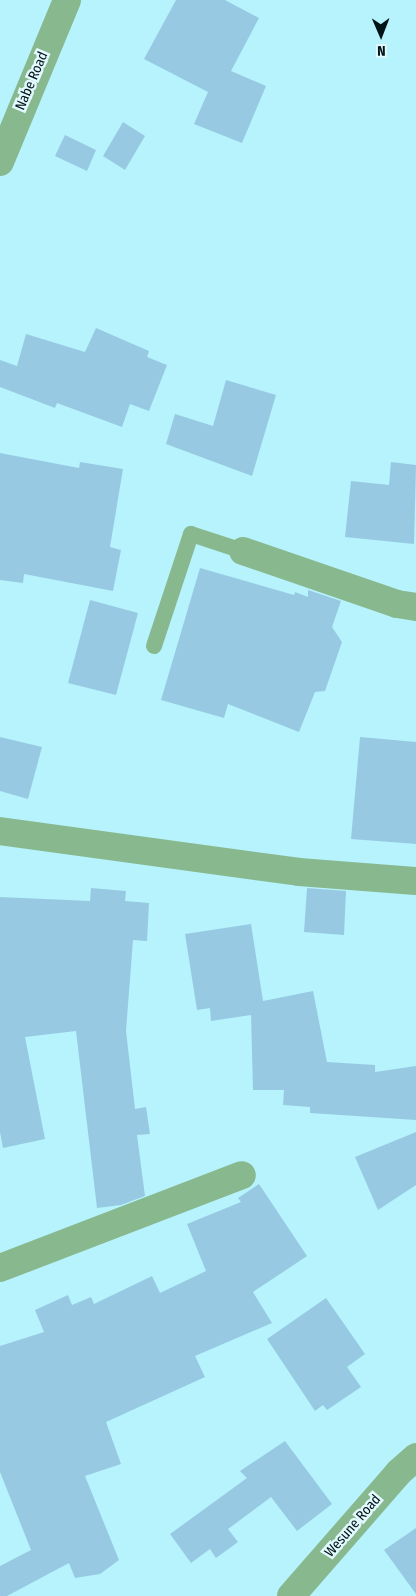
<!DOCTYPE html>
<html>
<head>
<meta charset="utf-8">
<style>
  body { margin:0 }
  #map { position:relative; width:416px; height:1596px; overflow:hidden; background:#b6f3fd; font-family:"Fira Sans Condensed",sans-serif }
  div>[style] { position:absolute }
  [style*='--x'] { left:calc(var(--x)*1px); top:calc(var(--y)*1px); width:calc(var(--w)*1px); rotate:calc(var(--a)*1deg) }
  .building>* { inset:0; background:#97cae2 }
  .service>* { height:16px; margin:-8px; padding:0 8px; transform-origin:8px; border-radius:8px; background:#88b88e }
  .minor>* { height:28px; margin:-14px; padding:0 14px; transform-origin:14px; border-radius:14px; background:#88b88e }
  span { translate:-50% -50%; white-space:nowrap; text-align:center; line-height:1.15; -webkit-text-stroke:5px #e2f9fd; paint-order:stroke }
  .street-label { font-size:14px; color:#001317 }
  .north { position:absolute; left:356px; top:10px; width:50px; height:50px; -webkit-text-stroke:4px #e2f9fd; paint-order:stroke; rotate:179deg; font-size:14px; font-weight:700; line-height:20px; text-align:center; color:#001317 }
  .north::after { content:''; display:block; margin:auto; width:18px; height:22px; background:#001317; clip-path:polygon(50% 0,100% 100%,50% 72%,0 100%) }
</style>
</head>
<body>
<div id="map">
  <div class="building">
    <div style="clip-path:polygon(176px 0,225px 0,259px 18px,231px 71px,266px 86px,242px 143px,194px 124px,208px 92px,144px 59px)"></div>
    <div style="clip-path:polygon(123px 122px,145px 136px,125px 170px,103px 156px)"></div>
    <div style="clip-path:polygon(65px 135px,96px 150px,87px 171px,55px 156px)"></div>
    <div style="clip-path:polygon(96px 328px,149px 351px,147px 357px,167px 365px,149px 411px,130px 404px,122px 427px,57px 403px,55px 408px,0 387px,0 360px,17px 366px,26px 334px,85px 352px)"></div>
    <div style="clip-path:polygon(226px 380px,276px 395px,252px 476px,166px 444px,175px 414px,213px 426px)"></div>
    <div style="clip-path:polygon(0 453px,79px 468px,80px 462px,123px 469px,110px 547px,121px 550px,113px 591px,24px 574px,23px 583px,0 580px)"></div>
    <div style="clip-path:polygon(391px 462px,416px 465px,414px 544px,345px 537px,351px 481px,389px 485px)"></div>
    <div style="clip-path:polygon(200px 568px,294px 595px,295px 592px,308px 597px,308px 590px,341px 601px,332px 627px,342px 642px,325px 691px,315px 692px,299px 732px,228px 704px,224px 718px,161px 700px)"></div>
    <div style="clip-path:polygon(90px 600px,138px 613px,116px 695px,68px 683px)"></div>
    <div style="clip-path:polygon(0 737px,42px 747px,28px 799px,0 791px)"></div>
    <div style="clip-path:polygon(360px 737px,416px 742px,416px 844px,351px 839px)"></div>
    <div style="clip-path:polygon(91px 888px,126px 891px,125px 901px,149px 903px,147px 941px,133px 940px,126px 1031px,135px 1109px,146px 1107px,150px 1134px,137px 1135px,145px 1196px,121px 1205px,97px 1208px,76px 1031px,25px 1037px,45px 1139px,3px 1148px,0 1132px,0 897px,90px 901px)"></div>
    <div style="clip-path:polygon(307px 888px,346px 891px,344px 935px,304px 932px)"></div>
    <div style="clip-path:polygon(251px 924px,263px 1001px,313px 991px,327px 1062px,375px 1065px,375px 1072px,416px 1066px,416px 1120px,310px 1113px,310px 1107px,283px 1105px,284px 1090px,253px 1090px,251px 1015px,211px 1021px,210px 1008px,197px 1010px,185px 934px)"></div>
    <div style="clip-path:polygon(416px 1132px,416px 1185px,378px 1210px,355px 1157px)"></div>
    <div style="clip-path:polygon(259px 1184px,307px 1256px,253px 1292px,272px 1323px,195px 1356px,205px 1377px,106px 1422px,121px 1464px,85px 1476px,119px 1560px,100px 1574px,75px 1578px,69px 1563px,7px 1596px,0 1596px,0 1566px,31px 1550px,0 1472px,0 1346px,44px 1332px,35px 1310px,68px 1295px,72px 1305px,91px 1297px,94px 1304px,152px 1276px,160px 1293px,206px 1271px,187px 1224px,241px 1202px,238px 1198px)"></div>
    <div style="clip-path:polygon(326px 1298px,365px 1354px,347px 1367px,361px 1387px,327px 1410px,323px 1405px,315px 1411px,267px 1339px)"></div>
    <div style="clip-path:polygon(285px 1441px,332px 1504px,297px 1531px,271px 1497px,228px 1529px,238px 1542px,216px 1558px,210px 1549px,191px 1563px,170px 1534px,247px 1478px,240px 1471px)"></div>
    <div style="clip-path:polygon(416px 1528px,416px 1594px,384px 1550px)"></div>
  </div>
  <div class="service">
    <div style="--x:154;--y:646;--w:118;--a:-71.7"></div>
    <div style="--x:191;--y:534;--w:55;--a:18.1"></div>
  </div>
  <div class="minor">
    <div style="--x:0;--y:162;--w:175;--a:-67.5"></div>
    <div style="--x:243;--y:551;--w:163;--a:19"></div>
    <div style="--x:397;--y:604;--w:19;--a:9"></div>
    <div style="--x:0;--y:831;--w:302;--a:7.8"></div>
    <div style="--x:299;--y:872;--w:117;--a:4.4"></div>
    <div style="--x:0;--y:1268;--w:259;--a:-21"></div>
    <div style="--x:291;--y:1596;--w:164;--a:-48.9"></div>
    <div style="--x:399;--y:1472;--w:23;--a:-41"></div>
  </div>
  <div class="street-label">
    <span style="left:32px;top:81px;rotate:-67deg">Nabe Road</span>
    <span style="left:353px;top:1526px;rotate:-49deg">Wesune Road</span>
  </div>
  <div class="north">N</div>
</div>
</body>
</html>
